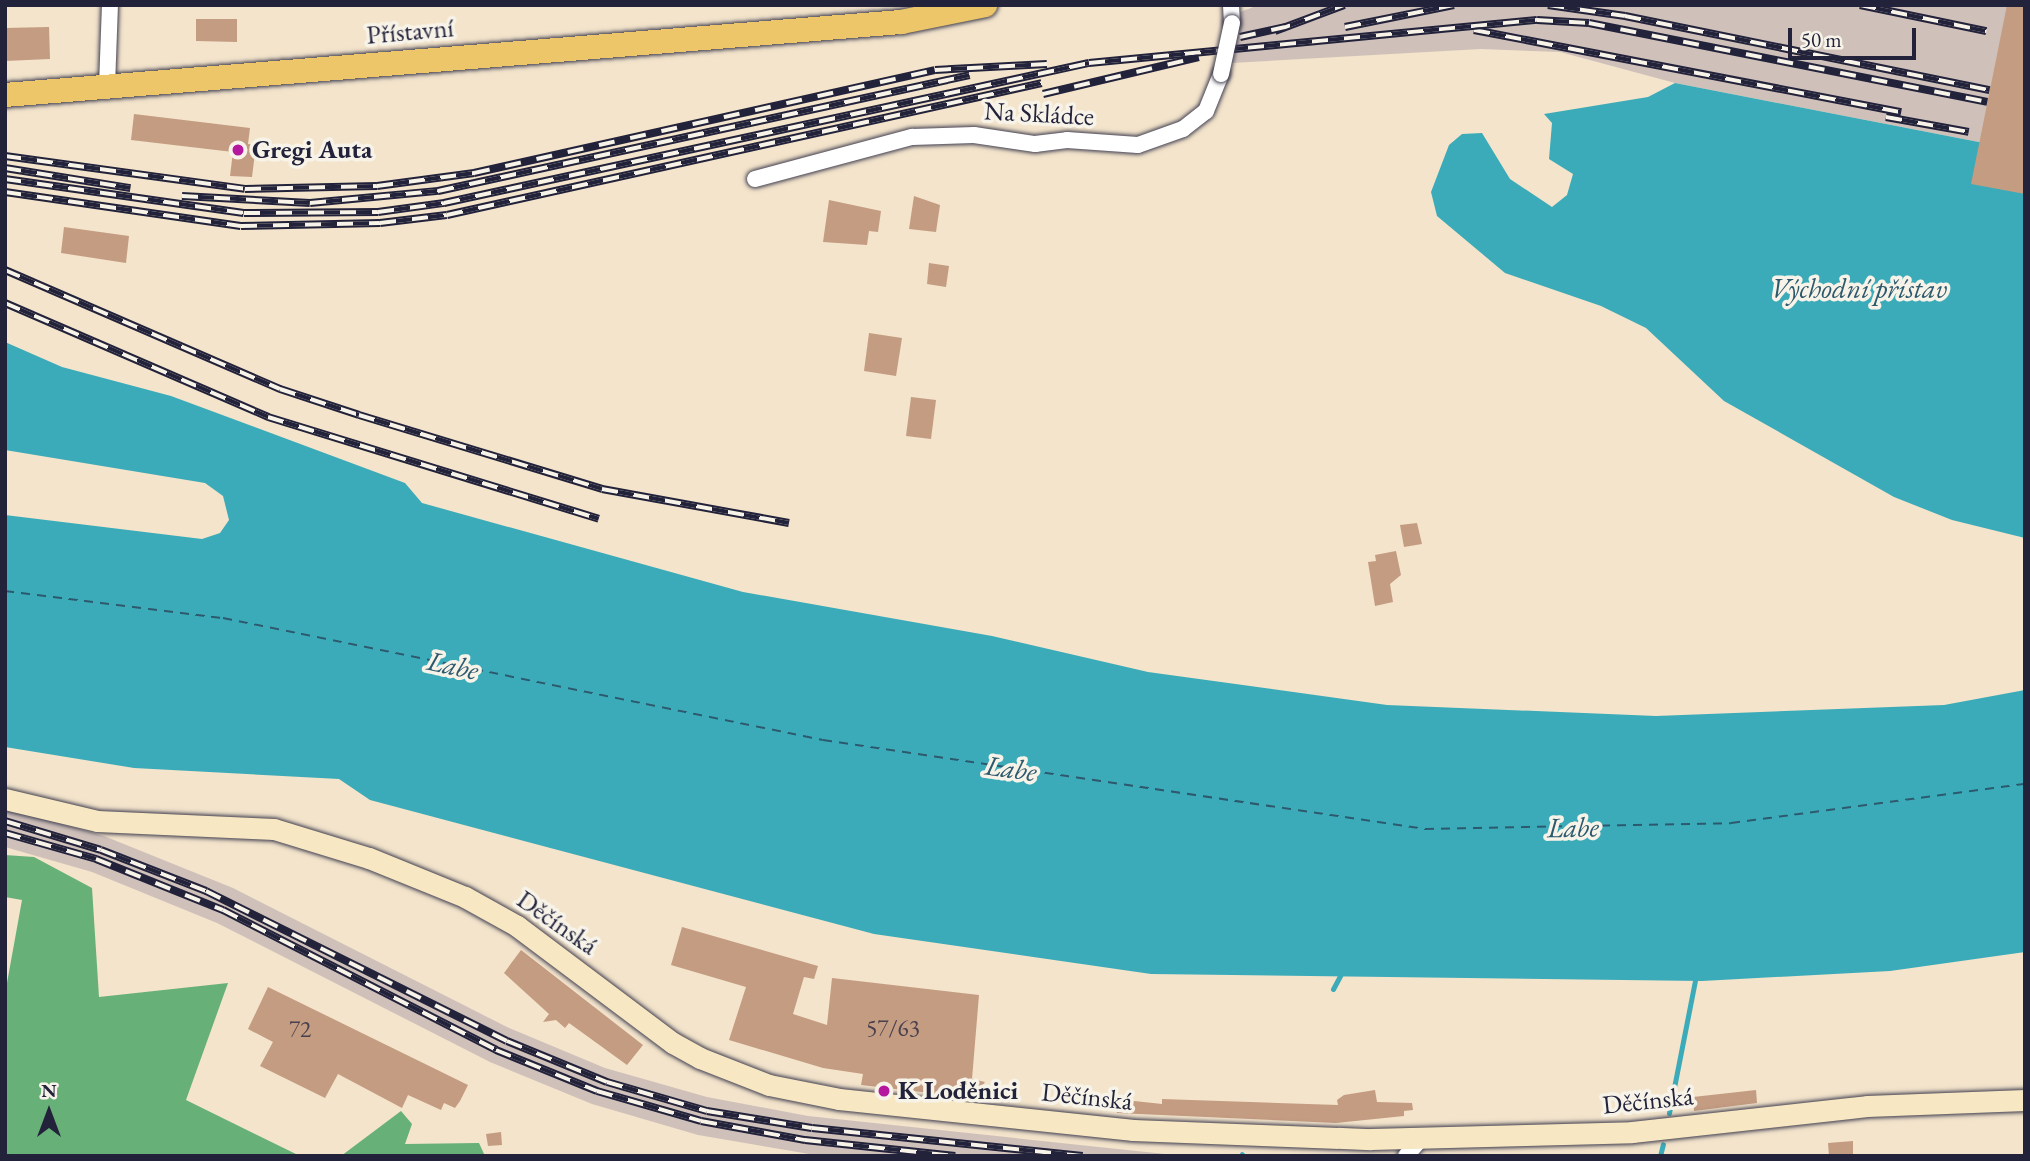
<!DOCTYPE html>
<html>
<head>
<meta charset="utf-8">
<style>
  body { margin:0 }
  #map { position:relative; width:2030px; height:1161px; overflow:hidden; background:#f3e4cb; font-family:"EB Garamond",serif }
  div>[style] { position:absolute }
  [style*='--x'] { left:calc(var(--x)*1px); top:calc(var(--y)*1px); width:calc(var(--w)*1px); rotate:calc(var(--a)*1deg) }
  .industrial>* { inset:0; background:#cfc1ba }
  .forest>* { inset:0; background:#67b078 }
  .water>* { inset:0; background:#3cabb9 }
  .stream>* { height:5px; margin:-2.5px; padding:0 2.5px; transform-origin:2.5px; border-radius:2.5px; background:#3cabb9 }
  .ferry>* { height:2px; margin-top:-1px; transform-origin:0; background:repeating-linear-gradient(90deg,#2c596d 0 9px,transparent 0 16px) }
  .building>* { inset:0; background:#c49c82 }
  .roads { filter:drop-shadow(0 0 2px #413f51) drop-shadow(0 0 2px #413f51) }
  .street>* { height:16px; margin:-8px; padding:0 8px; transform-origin:8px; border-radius:8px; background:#fff }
  .secondary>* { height:21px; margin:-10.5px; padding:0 10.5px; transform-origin:10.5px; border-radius:10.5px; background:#f7e8c3 }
  .primary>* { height:24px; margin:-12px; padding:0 12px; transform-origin:12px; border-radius:12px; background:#ecc669 }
  .rail>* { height:8px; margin-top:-4px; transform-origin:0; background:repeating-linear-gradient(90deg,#f7f3e8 0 16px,#22223b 0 32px); box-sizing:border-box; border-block:2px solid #22223b }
  .bridges { filter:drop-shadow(0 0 2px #413f51) drop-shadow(0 0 2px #413f51) }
  .street-bridge>* { height:16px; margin:-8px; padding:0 8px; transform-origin:8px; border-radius:8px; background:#fff }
  .dots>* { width:19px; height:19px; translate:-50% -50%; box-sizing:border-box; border:4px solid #f7f3e8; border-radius:50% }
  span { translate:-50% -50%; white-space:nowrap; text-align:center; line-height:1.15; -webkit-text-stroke:7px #f7f3e8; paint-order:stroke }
  .number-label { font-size:23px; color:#4a404d }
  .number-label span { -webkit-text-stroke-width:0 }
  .street-label { font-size:26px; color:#22223b }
  .poi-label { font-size:26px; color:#22223b; font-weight:700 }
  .left { translate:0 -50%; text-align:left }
  .water-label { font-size:28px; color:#2c596d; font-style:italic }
  .frame { position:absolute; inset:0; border:7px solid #22223b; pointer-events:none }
  .north { position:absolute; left:14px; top:1077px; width:70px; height:70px; -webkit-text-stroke:5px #f7f3e8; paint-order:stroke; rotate:0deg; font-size:19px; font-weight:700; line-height:28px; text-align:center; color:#22223b }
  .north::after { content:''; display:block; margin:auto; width:24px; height:32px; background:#22223b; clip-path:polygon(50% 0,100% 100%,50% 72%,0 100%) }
  .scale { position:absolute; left:1788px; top:28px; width:128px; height:32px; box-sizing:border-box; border:4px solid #22223b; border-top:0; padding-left:9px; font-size:21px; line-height:24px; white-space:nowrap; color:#22223b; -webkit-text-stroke:5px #f7f3e8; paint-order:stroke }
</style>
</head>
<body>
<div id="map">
  <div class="industrial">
    <div style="clip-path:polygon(1259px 5px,2025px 5px,2025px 151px,1675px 83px,1560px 52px,1481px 49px,1232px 63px,1240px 12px)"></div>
    <div style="clip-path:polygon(5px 808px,104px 836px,233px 888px,507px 1027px,605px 1068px,707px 1097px,808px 1116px,1184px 1156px,821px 1156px,698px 1135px,592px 1104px,490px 1062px,217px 923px,92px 872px,5px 847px)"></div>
  </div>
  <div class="forest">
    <div style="clip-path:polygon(5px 855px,34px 857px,92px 888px,99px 997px,228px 983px,186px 1100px,300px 1156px,5px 1156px,5px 994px,22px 900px,5px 897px)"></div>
    <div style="clip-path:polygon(401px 1111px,412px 1124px,405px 1144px,479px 1143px,485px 1156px,341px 1156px)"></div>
  </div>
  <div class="water">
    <div style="clip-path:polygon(1675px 83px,2025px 151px,2025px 538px,1952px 520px,1894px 497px,1724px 401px,1646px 328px,1601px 306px,1505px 273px,1437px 216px,1431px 192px,1449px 145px,1462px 134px,1482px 133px,1510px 179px,1552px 207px,1567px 195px,1573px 174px,1549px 159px,1552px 123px,1544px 114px,1648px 97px)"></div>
    <div style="clip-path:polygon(5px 342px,62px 367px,171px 396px,405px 483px,422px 503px,743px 592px,992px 636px,1148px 672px,1387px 705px,1656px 716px,1944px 705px,2025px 690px,2025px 952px,1890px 971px,1702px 981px,1151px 974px,874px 934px,370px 800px,339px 779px,134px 768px,5px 747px,5px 515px,202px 539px,220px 533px,229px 520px,223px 496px,205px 483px,5px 450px)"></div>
  </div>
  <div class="stream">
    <div style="--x:1333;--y:989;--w:21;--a:-62"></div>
    <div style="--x:1669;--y:1113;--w:141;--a:-78.9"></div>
    <div style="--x:1241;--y:1156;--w:2;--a:-63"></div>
    <div style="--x:1660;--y:1156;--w:12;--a:-76"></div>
  </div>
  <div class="ferry">
    <div style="--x:5;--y:591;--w:220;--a:7.1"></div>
    <div style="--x:223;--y:618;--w:612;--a:11.49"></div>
    <div style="--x:823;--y:740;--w:609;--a:8.41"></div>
    <div style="--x:1425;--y:829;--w:306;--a:-1.1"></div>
    <div style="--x:1731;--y:823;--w:297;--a:-7.6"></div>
  </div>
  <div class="building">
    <div style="clip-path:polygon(2007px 5px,2025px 5px,2025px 194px,1971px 184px)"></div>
    <div style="clip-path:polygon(196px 19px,237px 19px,237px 42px,196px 41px)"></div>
    <div style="clip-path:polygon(49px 27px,50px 59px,5px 61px,5px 28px)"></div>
    <div style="clip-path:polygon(134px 114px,250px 128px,248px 144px,256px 145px,252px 177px,230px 176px,233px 152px,131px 140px)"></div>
    <div style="clip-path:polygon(914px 196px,940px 205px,936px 232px,909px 229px)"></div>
    <div style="clip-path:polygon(829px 200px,881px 211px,878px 232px,869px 231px,867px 245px,823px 242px)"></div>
    <div style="clip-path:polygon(64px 227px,129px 236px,126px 263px,61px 253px)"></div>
    <div style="clip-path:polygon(929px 263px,949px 266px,946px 287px,927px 284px)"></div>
    <div style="clip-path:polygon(869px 333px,902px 338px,896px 376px,864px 371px)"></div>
    <div style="clip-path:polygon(911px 397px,936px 400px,931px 439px,906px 436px)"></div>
    <div style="clip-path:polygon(1417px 523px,1422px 544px,1404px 547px,1400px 525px)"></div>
    <div style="clip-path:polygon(1396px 551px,1401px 575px,1390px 584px,1393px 602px,1375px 606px,1368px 562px,1376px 561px,1375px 555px)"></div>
    <div style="clip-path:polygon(682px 927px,818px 966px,814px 979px,804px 977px,793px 1014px,827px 1025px,832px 978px,979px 995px,972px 1079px,985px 1082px,973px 1098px,861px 1085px,863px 1074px,823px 1068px,729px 1040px,746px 987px,671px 965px)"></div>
    <div style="clip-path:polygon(521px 950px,643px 1045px,627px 1065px,569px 1023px,565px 1028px,556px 1020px,543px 1022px,549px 1014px,504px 973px)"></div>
    <div style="clip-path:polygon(268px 987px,468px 1085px,460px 1101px,455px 1108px,444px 1103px,441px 1110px,408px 1095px,402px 1108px,338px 1074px,325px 1098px,260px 1066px,273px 1042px,248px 1029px)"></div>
    <div style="clip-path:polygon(1375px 1090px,1377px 1102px,1412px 1103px,1413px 1110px,1404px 1111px,1404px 1116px,1336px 1123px,1117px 1113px,1116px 1099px,1162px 1104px,1162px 1099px,1338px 1105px,1337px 1100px,1344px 1095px)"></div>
    <div style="clip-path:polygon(1756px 1090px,1757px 1103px,1694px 1111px,1693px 1097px)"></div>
    <div style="clip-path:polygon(501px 1132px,502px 1145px,488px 1146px,486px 1134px)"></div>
    <div style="clip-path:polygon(1853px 1141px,1853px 1156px,1829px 1156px,1828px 1143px)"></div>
  </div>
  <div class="roads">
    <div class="street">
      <div style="--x:1231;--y:5;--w:18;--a:87"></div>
      <div style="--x:107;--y:86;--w:81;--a:-87.9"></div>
      <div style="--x:755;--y:179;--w:163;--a:-15"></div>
      <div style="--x:912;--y:137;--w:62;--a:-1.8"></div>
      <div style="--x:974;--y:135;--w:62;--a:8.4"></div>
      <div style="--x:1035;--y:144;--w:32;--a:-7"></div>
      <div style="--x:1067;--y:140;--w:71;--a:4"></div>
      <div style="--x:1138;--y:145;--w:48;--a:-19.6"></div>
      <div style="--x:1183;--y:129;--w:29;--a:-38"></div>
      <div style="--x:1206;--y:111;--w:40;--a:-68"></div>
      <div style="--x:1406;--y:1156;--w:23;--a:-49"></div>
    </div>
    <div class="secondary">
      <div style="--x:5;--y:799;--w:95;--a:13.4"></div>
      <div style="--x:97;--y:821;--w:177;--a:2.6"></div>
      <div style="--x:274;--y:829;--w:99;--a:17"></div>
      <div style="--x:369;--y:858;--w:104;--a:22.1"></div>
      <div style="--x:465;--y:897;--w:60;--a:29.1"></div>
      <div style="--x:517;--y:926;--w:195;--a:36.9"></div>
      <div style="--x:673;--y:1043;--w:31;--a:29"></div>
      <div style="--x:700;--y:1058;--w:74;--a:21.4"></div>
      <div style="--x:769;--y:1085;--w:71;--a:11.3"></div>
      <div style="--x:839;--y:1099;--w:296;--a:6"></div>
      <div style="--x:1133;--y:1130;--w:238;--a:2.2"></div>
      <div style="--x:1371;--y:1139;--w:261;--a:-1.5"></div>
      <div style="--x:1632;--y:1132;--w:236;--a:-6.3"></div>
      <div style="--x:1867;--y:1106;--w:158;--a:-2.2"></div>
    </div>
    <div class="primary">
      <div style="--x:5;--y:95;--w:899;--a:-4.66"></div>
      <div style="--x:901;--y:22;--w:86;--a:-11.4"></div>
    </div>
  </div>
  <div class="rail">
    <div style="--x:1548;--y:5;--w:78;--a:8.1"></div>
    <div style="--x:1625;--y:16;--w:372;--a:11.5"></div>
    <div style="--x:1860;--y:5;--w:129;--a:11.7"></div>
    <div style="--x:1345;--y:27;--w:111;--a:-11.4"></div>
    <div style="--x:1474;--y:30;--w:435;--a:10.9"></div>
    <div style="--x:1275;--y:31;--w:74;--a:-20.6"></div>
    <div style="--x:1240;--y:37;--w:46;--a:-12.5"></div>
    <div style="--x:1043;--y:94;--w:160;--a:-13.3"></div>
    <div style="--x:1886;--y:117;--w:84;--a:10.2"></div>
    <div style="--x:5;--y:156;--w:242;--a:7.8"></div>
    <div style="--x:245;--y:189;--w:132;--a:-1.3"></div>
    <div style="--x:377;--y:186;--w:98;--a:-7.6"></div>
    <div style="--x:474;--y:173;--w:472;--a:-12.6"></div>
    <div style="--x:935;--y:70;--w:112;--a:-3.1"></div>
    <div style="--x:5;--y:168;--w:127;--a:9.1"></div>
    <div style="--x:5;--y:179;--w:241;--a:8.1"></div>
    <div style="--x:244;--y:213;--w:134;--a:-0.4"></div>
    <div style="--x:378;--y:212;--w:67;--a:-7.8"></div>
    <div style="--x:444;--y:203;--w:660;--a:-12.25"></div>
    <div style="--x:1089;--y:63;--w:450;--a:-5.5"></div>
    <div style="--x:1537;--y:20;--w:52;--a:3.3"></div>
    <div style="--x:1589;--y:23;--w:406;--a:11.2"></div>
    <div style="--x:5;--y:192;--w:238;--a:8.2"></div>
    <div style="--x:241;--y:226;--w:139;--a:-1.2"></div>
    <div style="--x:380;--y:223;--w:67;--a:-6.8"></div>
    <div style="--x:447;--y:215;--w:609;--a:-12.51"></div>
    <div style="--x:182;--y:196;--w:128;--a:3.1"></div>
    <div style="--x:310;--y:203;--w:129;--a:-5.4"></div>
    <div style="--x:438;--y:191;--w:544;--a:-12.3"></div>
    <div style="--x:5;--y:270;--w:300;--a:23.4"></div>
    <div style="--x:280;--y:389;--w:83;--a:18.2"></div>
    <div style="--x:359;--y:415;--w:254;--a:16.9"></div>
    <div style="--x:602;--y:489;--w:190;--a:10.3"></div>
    <div style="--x:5;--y:303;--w:287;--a:23.4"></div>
    <div style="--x:268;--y:417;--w:346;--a:17.1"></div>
    <div style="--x:5;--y:821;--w:100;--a:16.8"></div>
    <div style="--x:101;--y:850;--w:113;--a:21.3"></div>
    <div style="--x:206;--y:891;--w:336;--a:26.5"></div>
    <div style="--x:507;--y:1041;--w:108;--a:22.3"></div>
    <div style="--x:607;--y:1082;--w:104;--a:16.2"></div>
    <div style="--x:707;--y:1111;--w:106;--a:9.2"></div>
    <div style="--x:812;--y:1128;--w:272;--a:5.9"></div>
    <div style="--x:5;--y:833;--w:95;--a:15.9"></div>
    <div style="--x:96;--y:859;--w:137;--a:21.9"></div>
    <div style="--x:223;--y:910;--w:307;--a:27.1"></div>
    <div style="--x:496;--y:1050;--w:109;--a:22.1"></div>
    <div style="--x:597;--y:1091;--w:108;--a:16.1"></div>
    <div style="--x:701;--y:1121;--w:106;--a:10.4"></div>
    <div style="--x:805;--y:1140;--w:151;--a:6.1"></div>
  </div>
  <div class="bridges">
    <div class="street-bridge">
      <div style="--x:1221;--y:74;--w:52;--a:-77.8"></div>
    </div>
  </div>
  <div class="dots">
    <div style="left:238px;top:150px;background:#b5179e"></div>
    <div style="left:884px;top:1091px;background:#b5179e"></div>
  </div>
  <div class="number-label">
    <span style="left:893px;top:1028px">57/63</span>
    <span style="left:300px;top:1029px">72</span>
  </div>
  <div class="street-label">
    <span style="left:410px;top:32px;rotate:-5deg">Přístavní</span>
    <span style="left:1039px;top:114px;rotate:3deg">Na Skládce</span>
    <span style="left:557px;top:923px;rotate:35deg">Děčínská</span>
    <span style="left:1087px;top:1097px;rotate:6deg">Děčínská</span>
    <span style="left:1648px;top:1101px;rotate:-6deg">Děčínská</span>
  </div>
  <div class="poi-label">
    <span class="left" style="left:252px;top:150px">Gregi Auta</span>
    <span class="left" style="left:898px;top:1091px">K Loděnici</span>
  </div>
  <div class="water-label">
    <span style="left:1859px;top:288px">Východní přístav</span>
    <span style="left:453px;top:665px;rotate:12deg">Labe</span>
    <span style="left:1011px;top:768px;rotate:8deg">Labe</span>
    <span style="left:1573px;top:827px;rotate:-1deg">Labe</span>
  </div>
  <div class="frame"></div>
  <div class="north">N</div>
  <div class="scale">50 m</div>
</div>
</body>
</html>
